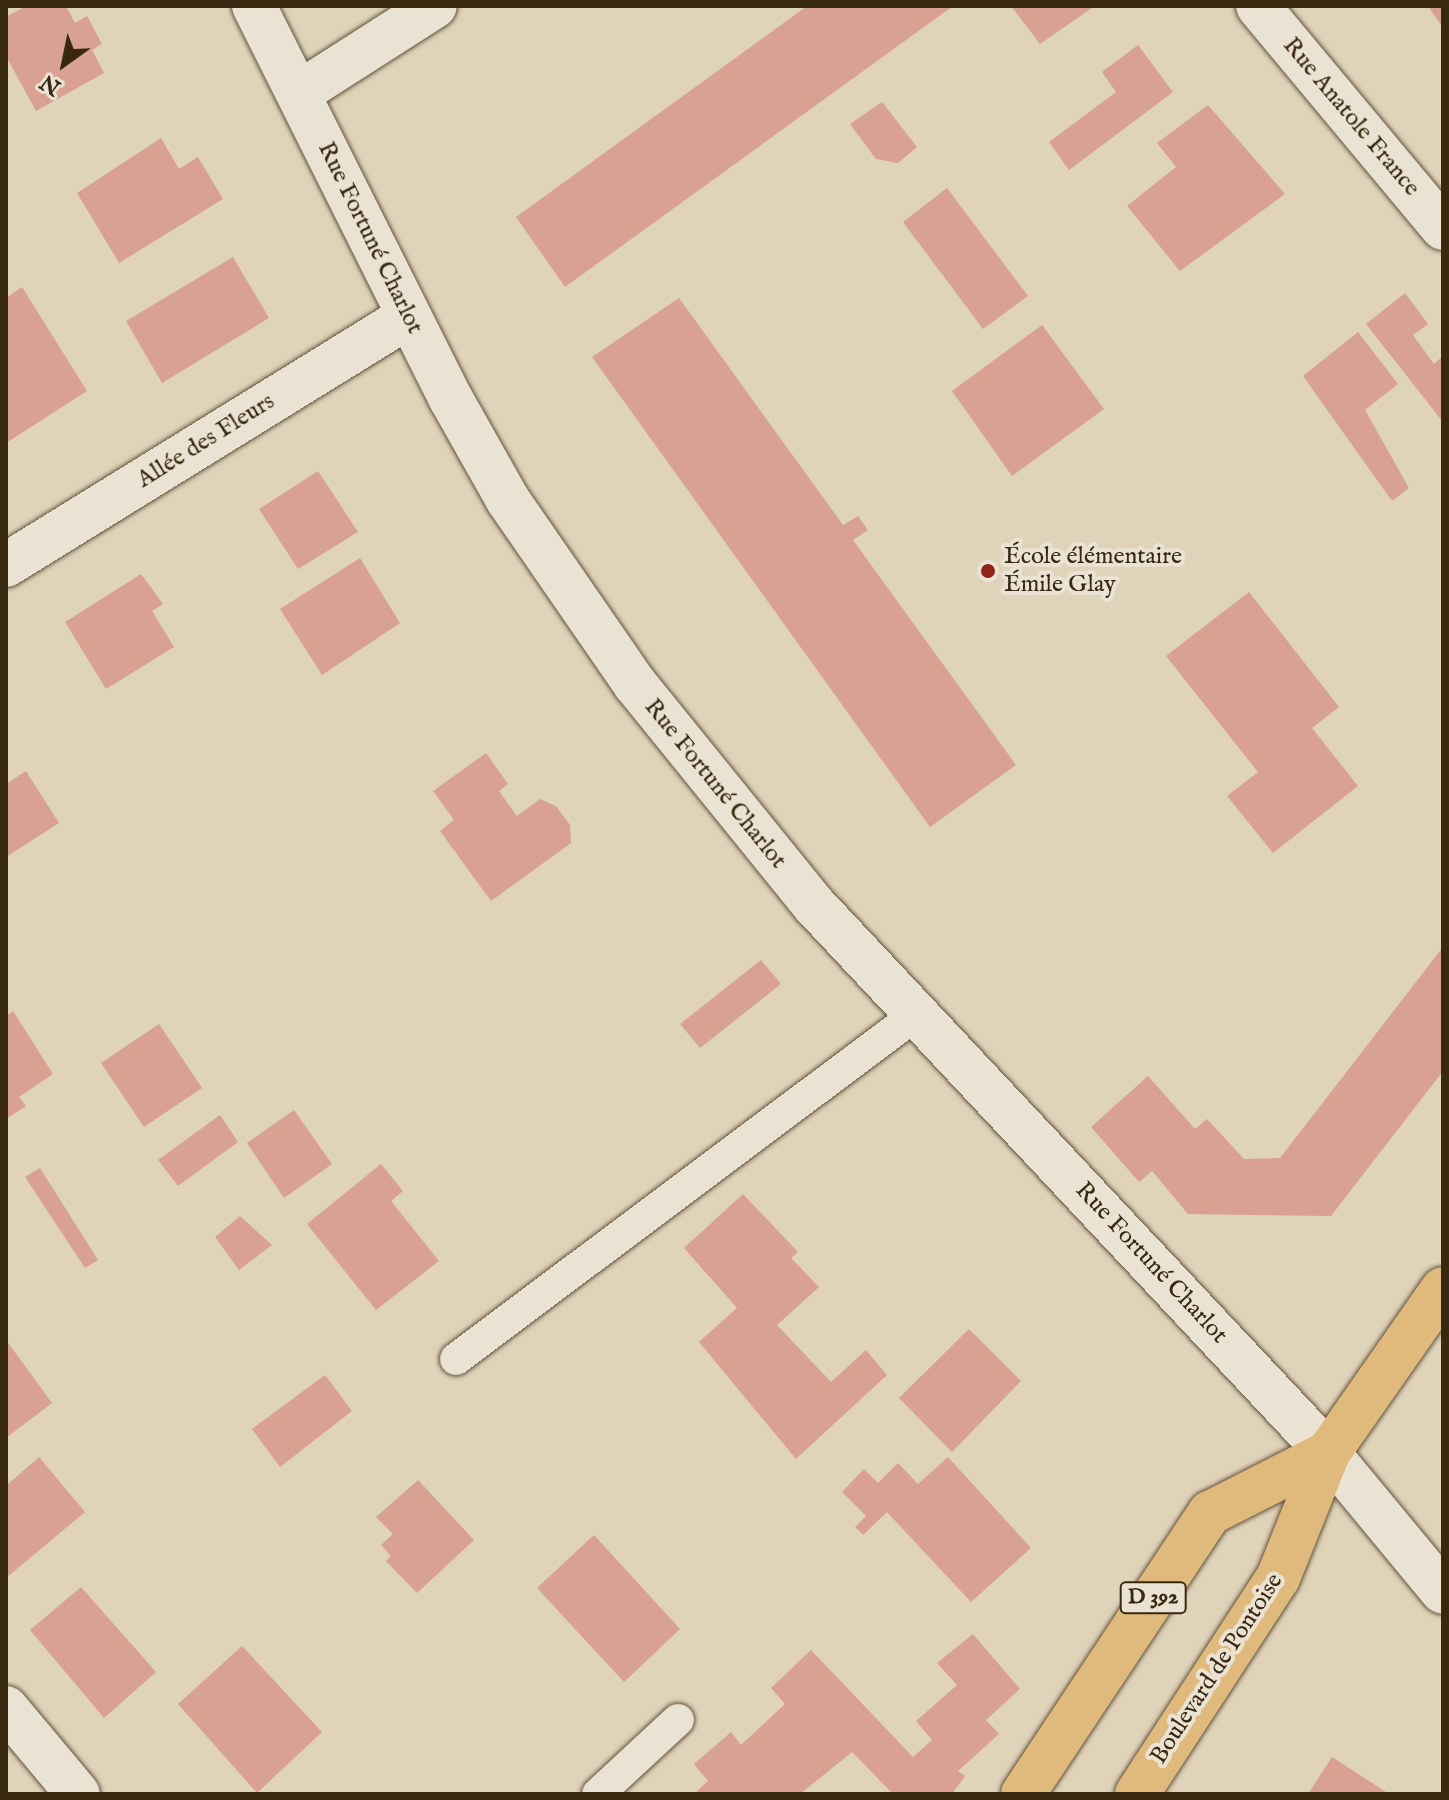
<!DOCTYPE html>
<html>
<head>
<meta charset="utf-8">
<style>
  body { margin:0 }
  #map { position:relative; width:1449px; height:1800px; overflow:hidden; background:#dfd3ba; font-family:"IM FELL English",serif }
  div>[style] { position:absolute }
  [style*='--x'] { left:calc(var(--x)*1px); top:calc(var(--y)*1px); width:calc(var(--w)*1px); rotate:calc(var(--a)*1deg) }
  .building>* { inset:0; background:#d8a191 }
  .roads { filter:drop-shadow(0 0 2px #62533a) drop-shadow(0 0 2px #62533a) }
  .service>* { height:32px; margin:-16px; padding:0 16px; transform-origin:16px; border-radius:16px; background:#eae2d2 }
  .minor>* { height:44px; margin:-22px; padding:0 22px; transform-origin:22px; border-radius:22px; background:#eae2d2 }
  .secondary>* { height:44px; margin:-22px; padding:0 22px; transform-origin:22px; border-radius:22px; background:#eae2d2 }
  .primary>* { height:44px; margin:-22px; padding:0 22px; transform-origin:22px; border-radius:22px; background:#e0ba7d }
  .dots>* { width:22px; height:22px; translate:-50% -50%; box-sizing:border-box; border:4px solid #eae2d2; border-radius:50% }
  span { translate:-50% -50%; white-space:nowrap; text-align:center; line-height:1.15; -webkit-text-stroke:8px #eae2d2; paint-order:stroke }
  .shield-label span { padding:2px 6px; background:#eae2d2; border:2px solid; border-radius:6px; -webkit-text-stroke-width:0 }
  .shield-label { font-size:22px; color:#392810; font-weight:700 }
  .street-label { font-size:24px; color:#392810 }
  .poi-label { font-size:24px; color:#392810 }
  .left { translate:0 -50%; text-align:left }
  .frame { position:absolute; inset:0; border:8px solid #392810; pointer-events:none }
  .north { position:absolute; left:24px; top:24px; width:80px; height:80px; -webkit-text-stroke:6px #eae2d2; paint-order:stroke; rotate:213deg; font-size:22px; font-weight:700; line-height:32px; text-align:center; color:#392810 }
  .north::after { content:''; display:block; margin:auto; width:28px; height:36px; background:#392810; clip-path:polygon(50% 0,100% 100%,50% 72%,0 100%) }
</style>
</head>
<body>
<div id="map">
  <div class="building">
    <div style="clip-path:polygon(26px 6px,66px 6px,75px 23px,87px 16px,102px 44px,92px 50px,104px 73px,36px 111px,6px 56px,6px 17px)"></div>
    <div style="clip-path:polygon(807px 6px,953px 6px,565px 287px,516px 217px)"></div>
    <div style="clip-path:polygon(1011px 6px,1095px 6px,1040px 44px)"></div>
    <div style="clip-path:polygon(1428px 6px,1443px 6px,1443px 28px)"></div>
    <div style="clip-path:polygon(1138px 45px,1173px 92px,1069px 170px,1049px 142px,1116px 92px,1102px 72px)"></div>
    <div style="clip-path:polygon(882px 102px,917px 147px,898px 163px,876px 159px,850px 124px)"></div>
    <div style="clip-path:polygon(1208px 105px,1285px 194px,1180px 271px,1127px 206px,1176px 167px,1157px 143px)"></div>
    <div style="clip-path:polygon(161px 138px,179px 169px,198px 157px,223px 199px,119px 263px,77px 193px)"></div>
    <div style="clip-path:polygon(947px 188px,1028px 296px,983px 329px,903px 222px)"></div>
    <div style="clip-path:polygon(233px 257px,269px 318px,162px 383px,126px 321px)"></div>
    <div style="clip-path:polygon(22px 287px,87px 391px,6px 443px,6px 298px)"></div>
    <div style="clip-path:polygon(1405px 293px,1428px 324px,1413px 335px,1434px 364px,1443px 356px,1443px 422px,1366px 324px)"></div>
    <div style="clip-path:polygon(679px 298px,843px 525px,858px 516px,868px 530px,853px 540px,1016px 765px,930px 827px,592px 357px)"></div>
    <div style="clip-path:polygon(1042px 325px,1104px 409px,1012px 476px,952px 391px)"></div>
    <div style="clip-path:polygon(1358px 332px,1398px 384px,1365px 410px,1409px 488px,1392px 501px,1303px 376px)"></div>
    <div style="clip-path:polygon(318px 471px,358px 532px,298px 569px,259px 509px)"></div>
    <div style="clip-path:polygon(360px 558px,400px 623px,322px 675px,280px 609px)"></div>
    <div style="clip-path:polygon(141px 574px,163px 604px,152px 611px,174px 647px,106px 689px,65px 622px)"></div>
    <div style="clip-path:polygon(1249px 592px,1339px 707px,1312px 728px,1358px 786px,1273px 853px,1227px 796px,1258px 772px,1166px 656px)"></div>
    <div style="clip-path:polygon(486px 753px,508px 784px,499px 791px,517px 816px,540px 799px,556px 806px,570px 825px,571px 843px,491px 901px,440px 831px,454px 820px,433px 791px)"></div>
    <div style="clip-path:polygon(26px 771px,59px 823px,6px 857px,6px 784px)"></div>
    <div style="clip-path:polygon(1443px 947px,1443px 1071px,1331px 1216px,1188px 1214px,1152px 1171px,1139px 1182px,1091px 1127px,1148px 1076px,1195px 1129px,1207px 1119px,1244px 1159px,1280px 1158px)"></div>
    <div style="clip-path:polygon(761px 960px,781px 984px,700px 1048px,680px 1024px)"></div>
    <div style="clip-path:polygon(13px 1011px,53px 1074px,19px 1097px,26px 1106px,6px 1119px,6px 1016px)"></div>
    <div style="clip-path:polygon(159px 1024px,202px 1088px,144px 1127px,101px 1063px)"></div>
    <div style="clip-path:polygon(294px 1110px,332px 1164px,284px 1198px,247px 1143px)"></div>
    <div style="clip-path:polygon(220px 1115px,238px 1142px,178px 1186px,158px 1160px)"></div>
    <div style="clip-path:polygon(381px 1164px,403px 1191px,391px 1201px,439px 1261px,376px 1310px,307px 1224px)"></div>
    <div style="clip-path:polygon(40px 1168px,98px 1260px,85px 1268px,25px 1177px)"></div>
    <div style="clip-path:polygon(743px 1194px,798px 1252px,791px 1258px,819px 1287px,777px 1325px,831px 1382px,866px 1350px,887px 1375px,796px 1459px,699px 1342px,737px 1308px,684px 1248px)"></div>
    <div style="clip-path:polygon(240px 1216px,272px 1245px,239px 1270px,215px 1237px)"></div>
    <div style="clip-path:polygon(969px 1329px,1021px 1381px,952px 1452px,899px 1398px)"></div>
    <div style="clip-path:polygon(6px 1340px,52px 1403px,6px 1438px)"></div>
    <div style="clip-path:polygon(325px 1375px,352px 1411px,280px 1467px,252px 1429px)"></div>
    <div style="clip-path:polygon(39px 1457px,85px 1512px,6px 1578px,6px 1486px)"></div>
    <div style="clip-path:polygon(948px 1457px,1031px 1548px,971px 1602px,887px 1512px,863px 1535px,855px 1527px,866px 1516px,842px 1492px,864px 1469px,878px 1483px,898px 1463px,918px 1484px)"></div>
    <div style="clip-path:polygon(418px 1480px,474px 1540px,417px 1593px,386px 1561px,391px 1556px,381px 1545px,393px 1534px,376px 1517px)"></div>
    <div style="clip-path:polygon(594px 1535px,680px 1629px,624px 1682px,537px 1588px)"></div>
    <div style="clip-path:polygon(81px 1587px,156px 1672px,104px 1718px,30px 1630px)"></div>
    <div style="clip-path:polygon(973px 1634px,1020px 1689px,986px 1720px,999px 1734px,958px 1771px,965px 1776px,952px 1794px,893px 1794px,852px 1752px,800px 1794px,694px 1794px,708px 1781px,694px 1764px,731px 1732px,741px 1745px,785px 1704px,771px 1688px,811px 1650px,913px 1757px,932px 1740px,916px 1721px,957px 1685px,937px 1663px)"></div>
    <div style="clip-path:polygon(242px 1646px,322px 1732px,257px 1793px,178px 1704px)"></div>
    <div style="clip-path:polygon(1332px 1757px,1389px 1794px,1308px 1794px)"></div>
  </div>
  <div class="roads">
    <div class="service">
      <div style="--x:456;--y:1359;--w:577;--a:-36.83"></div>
      <div style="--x:598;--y:1794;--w:109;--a:-42.8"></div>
    </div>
    <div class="minor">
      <div style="--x:254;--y:6;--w:440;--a:63.4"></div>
      <div style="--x:451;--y:399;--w:116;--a:60.6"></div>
      <div style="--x:508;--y:500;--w:224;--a:55.4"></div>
      <div style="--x:635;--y:684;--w:284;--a:51"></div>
      <div style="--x:814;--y:905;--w:751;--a:46.83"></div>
      <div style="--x:1258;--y:6;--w:289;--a:50.2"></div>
      <div style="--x:299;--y:93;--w:161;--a:-32.6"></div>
      <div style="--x:6;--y:565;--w:471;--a:-31.7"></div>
      <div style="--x:6;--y:1708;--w:112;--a:50.1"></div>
    </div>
    <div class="secondary">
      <div style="--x:1328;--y:1453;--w:180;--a:50.4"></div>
    </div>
    <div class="primary">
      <div style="--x:1023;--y:1794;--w:338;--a:-56.4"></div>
      <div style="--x:1210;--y:1513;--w:132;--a:-27"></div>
      <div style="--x:1137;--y:1794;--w:258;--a:-56.9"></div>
      <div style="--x:1278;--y:1578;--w:135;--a:-68.2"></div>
      <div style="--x:1328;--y:1453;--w:200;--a:-55"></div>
    </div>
  </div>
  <div class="dots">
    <div style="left:988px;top:571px;background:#8f2418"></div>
  </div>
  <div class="shield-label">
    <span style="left:1153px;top:1598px">D 392</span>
  </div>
  <div class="street-label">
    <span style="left:1351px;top:117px;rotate:50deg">Rue Anatole France</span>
    <span style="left:370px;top:238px;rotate:64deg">Rue Fortuné Charlot</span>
    <span style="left:206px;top:441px;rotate:-32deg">Allée des Fleurs</span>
    <span style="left:715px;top:784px;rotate:51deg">Rue Fortuné Charlot</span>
    <span style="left:1151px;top:1263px;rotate:47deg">Rue Fortuné Charlot</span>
    <span style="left:1217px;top:1669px;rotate:-57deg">Boulevard de Pontoise</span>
  </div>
  <div class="poi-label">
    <span class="left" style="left:1004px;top:571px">École élémentaire<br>Émile Glay</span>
  </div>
  <div class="frame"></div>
  <div class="north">N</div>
</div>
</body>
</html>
